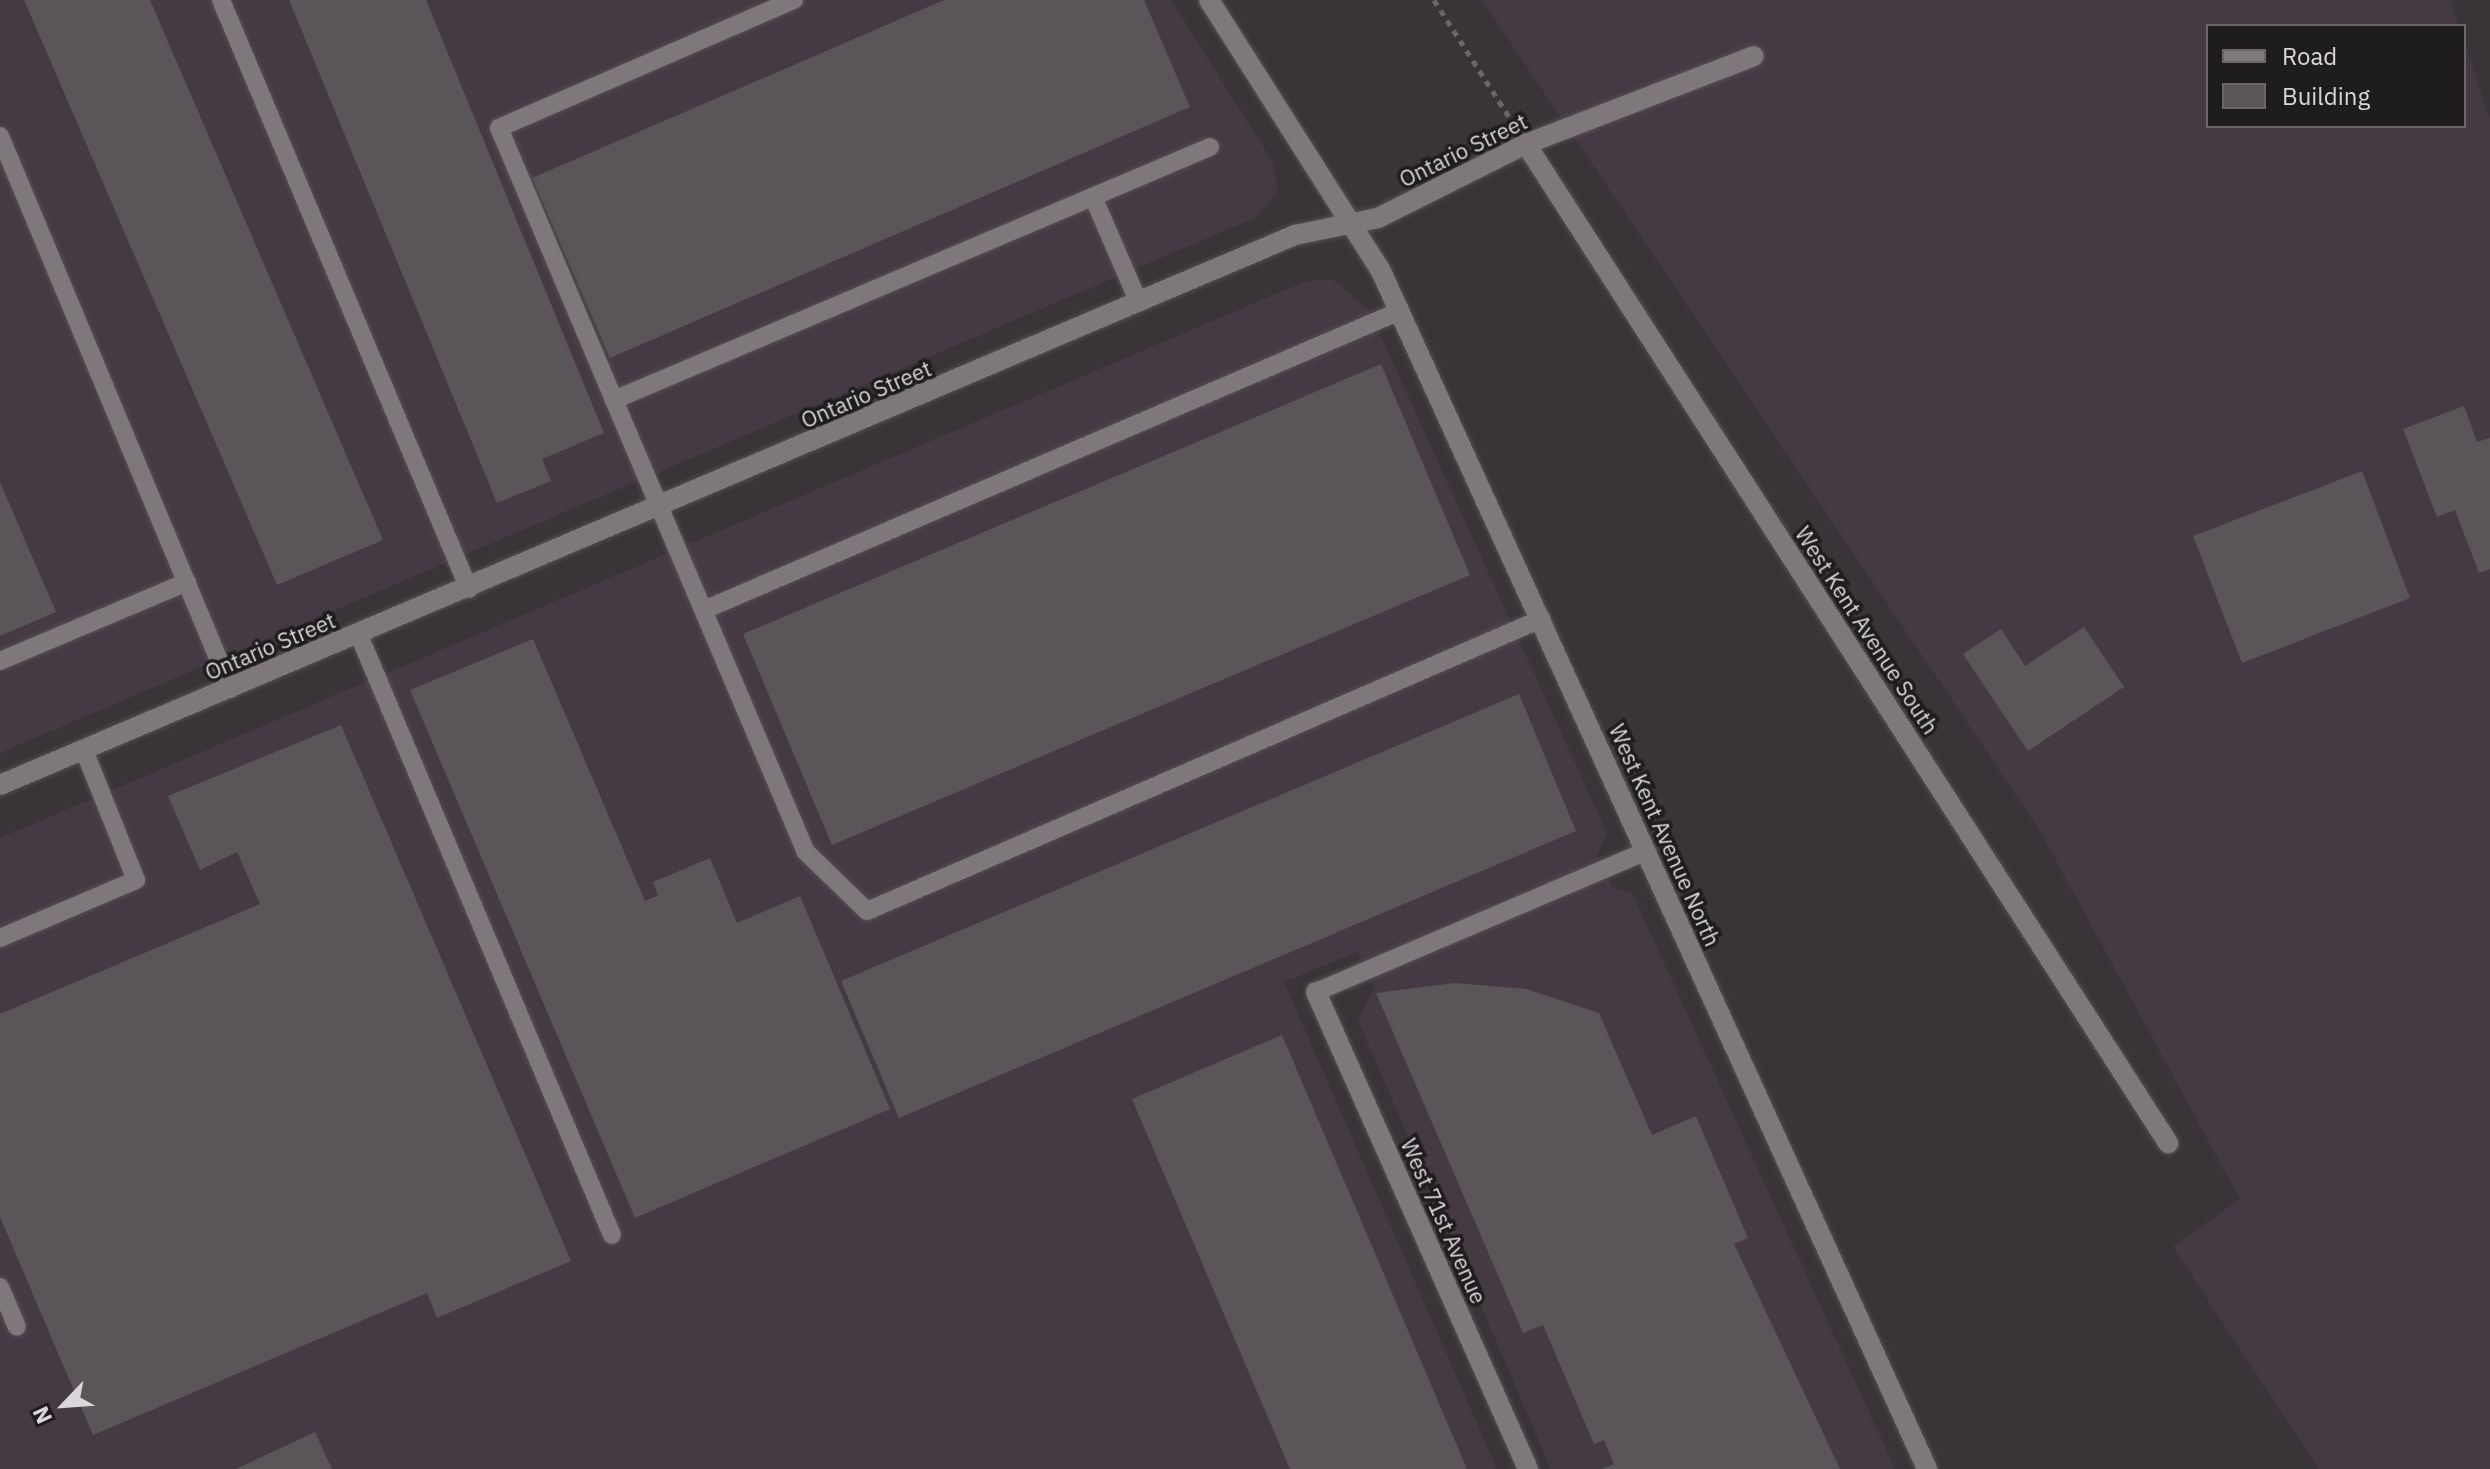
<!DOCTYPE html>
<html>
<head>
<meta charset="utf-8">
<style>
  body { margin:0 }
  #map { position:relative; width:2490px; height:1469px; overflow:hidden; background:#393438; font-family:"IBM Plex Sans",sans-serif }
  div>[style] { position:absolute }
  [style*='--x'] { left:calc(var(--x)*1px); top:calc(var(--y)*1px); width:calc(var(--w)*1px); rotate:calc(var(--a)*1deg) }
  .built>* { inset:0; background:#453a43 }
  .building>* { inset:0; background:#5a5559 }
  .path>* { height:5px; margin-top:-2.5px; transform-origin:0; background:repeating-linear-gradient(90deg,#6a6569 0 6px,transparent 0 12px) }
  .roads { filter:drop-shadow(0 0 2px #545053) drop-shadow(0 0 2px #545053) }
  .service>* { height:18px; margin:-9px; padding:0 9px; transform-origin:9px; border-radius:9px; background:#7e787d }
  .minor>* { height:20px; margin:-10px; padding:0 10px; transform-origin:10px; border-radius:10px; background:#7e787d }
  .tertiary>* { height:20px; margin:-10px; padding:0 10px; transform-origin:10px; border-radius:10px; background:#7e787d }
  span { translate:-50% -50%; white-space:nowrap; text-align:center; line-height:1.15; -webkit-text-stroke:7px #1f1c1e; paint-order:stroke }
  .street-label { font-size:22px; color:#dad6d9 }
  .legend { position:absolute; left:2206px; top:24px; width:260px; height:104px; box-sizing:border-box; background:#1f1c1e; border:2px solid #6a6669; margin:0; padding:10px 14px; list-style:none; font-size:24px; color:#dad6d9 }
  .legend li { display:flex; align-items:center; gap:16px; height:40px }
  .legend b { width:40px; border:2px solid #6a6669 }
  .north { position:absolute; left:24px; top:1365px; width:80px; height:80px; -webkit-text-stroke:6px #1f1c1e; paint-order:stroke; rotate:245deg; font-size:22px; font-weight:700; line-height:32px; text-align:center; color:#dad6d9 }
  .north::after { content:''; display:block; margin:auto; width:28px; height:36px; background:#dad6d9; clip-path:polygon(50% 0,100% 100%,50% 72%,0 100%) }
</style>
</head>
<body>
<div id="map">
  <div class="built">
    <div style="clip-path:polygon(0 0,1171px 0,1273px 162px,1278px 191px,1257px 217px,0 753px)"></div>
    <div style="clip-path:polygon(1482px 0,2450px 0,2459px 26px,2208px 26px,2208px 126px,2464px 126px,2464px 41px,2490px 120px,2490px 1469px,2319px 1469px,2173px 1247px,2240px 1199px,2040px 831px)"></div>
    <div style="clip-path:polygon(1333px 279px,1369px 310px,1607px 833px,1597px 855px,1612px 887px,1632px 893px,1895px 1469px,1551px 1469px,1358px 1020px,1375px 986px,1357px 952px,1284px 982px,1497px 1469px,0 1469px,0 838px,1306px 281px)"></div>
  </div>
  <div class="building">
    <div style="clip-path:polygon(24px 0,150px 0,383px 540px,277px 585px)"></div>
    <div style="clip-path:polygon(289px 0,426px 0,604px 433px,542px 459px,551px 481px,497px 503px)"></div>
    <div style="clip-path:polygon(944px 0,1144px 0,1190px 107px,610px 358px,532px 178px)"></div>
    <div style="clip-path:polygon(1381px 364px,1470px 575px,832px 845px,743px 634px)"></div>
    <div style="clip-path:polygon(2464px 406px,2477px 442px,2490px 438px,2490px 569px,2479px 573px,2455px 510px,2437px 517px,2403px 429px)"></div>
    <div style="clip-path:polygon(2362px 471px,2410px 598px,2242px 663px,2193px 536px)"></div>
    <div style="clip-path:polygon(0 482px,56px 612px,0 636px)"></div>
    <div style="clip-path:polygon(2084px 627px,2124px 687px,2028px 751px,1963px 654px,2001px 629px,2025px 666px)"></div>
    <div style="clip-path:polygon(533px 639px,645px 901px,658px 895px,653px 882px,710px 858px,737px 923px,800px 896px,890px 1109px,635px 1218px,410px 690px)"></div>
    <div style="clip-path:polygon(1519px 694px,1576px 831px,899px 1118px,841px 981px)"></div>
    <div style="clip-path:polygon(341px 725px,571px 1261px,437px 1318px,427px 1293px,93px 1435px,0 1217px,0 1014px,260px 904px,237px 852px,200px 870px,168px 796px)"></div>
    <div style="clip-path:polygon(1454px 983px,1526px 989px,1599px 1013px,1652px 1135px,1696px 1116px,1748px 1238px,1734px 1244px,1840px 1469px,1602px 1469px,1614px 1464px,1604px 1440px,1594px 1444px,1543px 1325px,1523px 1333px,1376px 993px)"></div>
    <div style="clip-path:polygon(1282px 1035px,1467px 1469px,1290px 1469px,1132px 1099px)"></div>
    <div style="clip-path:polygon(315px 1432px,332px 1469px,236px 1469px)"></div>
  </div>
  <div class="path">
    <div style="--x:1434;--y:0;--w:139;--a:57.3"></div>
  </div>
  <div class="roads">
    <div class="service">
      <div style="--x:221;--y:0;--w:639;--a:67.17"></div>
      <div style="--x:0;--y:136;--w:599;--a:67.33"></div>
      <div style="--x:1210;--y:147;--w:647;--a:157"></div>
      <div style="--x:614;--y:400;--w:490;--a:67"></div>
      <div style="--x:805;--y:851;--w:86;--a:44.1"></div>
      <div style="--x:867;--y:911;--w:735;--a:-23.42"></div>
      <div style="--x:1094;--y:199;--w:113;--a:66.6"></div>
      <div style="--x:614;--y:400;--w:295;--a:-112.9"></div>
      <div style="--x:499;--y:128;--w:322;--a:-23.5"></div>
      <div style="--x:704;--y:610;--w:758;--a:-23.25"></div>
      <div style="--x:359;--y:635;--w:651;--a:67.14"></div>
      <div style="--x:0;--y:661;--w:203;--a:-22.9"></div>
      <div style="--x:0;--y:938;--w:148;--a:-23.1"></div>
      <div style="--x:136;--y:880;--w:140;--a:-111.8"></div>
      <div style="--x:1316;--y:992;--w:359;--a:-23.1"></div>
      <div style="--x:0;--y:1287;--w:43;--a:67"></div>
    </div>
    <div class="minor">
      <div style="--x:1526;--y:144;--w:1188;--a:57.27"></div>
      <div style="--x:0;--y:785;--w:1407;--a:-23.01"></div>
      <div style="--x:1295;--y:235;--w:85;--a:-11.6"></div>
      <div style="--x:1378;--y:218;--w:165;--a:-26.6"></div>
      <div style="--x:1526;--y:144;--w:244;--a:-21.1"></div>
      <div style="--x:1316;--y:992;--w:522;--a:66.04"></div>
    </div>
    <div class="tertiary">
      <div style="--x:1209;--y:0;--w:319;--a:57.6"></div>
      <div style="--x:1380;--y:269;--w:1319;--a:65.49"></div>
    </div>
  </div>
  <div class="street-label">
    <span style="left:1463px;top:150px;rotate:-26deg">Ontario Street</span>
    <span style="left:866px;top:394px;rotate:-23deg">Ontario Street</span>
    <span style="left:1867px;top:630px;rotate:57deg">West Kent Avenue South</span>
    <span style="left:270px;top:646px;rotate:-23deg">Ontario Street</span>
    <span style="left:1665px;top:835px;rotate:66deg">West Kent Avenue North</span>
    <span style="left:1444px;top:1221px;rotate:66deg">West 71st Avenue</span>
  </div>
  <ul class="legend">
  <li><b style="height:10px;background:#7e787d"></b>Road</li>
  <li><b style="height:22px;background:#5a5559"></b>Building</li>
  </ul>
  <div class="north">N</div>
</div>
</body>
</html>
